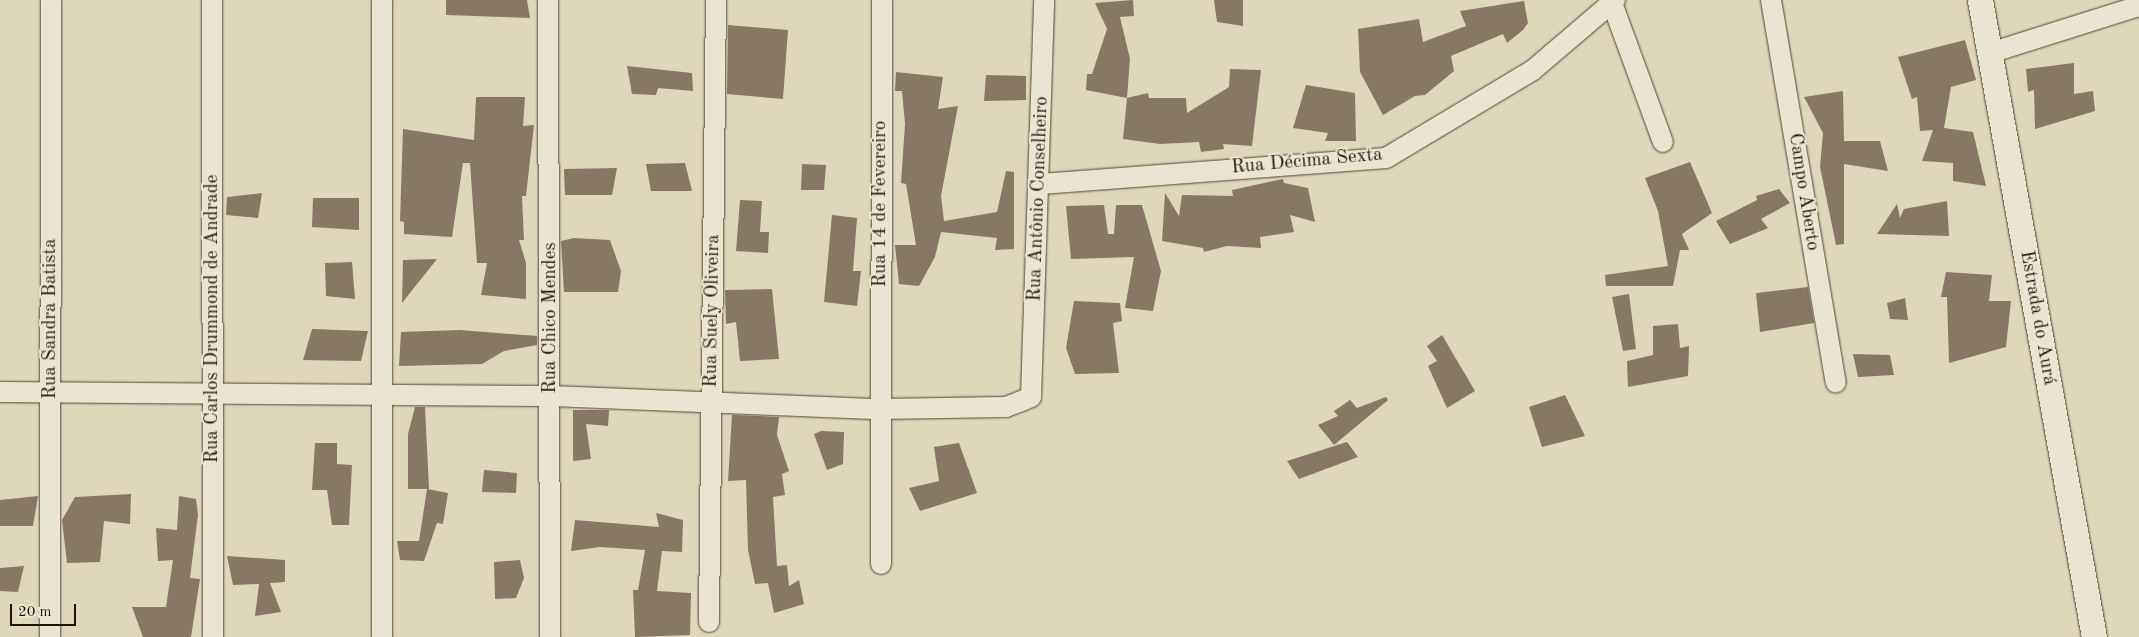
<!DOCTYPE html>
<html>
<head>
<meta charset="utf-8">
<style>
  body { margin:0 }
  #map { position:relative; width:2139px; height:637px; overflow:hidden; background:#dfd7bc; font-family:"Old Standard TT",serif }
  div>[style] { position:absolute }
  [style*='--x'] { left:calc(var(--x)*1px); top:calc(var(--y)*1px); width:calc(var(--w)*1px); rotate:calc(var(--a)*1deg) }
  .building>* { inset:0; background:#867865 }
  .roads { filter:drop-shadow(0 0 1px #544334) drop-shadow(0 0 1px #544334) }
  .minor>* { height:20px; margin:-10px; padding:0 10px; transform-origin:10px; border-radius:10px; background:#eae5d3 }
  .tertiary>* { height:25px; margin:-12.5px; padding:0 12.5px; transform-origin:12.5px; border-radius:12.5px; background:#eae5d3 }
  span { translate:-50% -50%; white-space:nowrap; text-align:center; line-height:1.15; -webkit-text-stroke:4px #eae5d3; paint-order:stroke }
  .street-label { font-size:19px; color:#251206 }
  .scale { position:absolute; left:10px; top:604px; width:66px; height:22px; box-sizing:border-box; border:2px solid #251206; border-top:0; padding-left:6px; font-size:15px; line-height:18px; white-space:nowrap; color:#251206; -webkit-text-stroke:4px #eae5d3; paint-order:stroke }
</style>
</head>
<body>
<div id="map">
  <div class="building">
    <div style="clip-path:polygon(446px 0,527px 0,530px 18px,446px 15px)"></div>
    <div style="clip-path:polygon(1133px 0,1134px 16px,1120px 17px,1130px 59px,1127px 98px,1086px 90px,1087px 74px,1092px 74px,1107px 29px,1095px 3px)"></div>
    <div style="clip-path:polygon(1214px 0,1243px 0,1243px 26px,1217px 22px)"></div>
    <div style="clip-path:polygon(1524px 1px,1528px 23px,1523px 30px,1507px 43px,1503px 34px,1451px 56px,1454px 71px,1425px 95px,1415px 96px,1383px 115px,1360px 72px,1358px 29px,1419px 19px,1423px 42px,1466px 26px,1460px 11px)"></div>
    <div style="clip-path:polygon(728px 25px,788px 30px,783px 99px,727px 94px)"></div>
    <div style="clip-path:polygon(1965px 40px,1976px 80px,1951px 87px,1944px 128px,1973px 132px,1986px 186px,1953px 181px,1953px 163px,1922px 161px,1933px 130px,1920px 131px,1917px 97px,1912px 99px,1898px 57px)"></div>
    <div style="clip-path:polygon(2074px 63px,2074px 94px,2093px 91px,2095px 111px,2035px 129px,2034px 90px,2028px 92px,2026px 69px)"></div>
    <div style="clip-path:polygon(627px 66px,692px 73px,693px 91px,658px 88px,656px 95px,632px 94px)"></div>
    <div style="clip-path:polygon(1230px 69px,1261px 70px,1252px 146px,1223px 144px,1224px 149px,1201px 152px,1199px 142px,1160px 144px,1123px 139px,1127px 98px,1148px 93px,1149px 98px,1186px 98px,1187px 113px,1229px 87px)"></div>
    <div style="clip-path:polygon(896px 72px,943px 77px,938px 109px,958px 106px,941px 196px,944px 221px,997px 212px,1006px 171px,1014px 172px,1014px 249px,995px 250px,997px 238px,941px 232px,935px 257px,919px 286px,899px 284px,895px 245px,916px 245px,906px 184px,901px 183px,905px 124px,902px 91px,895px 91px)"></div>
    <div style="clip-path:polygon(986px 75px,1026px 76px,1026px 100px,984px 101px)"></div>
    <div style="clip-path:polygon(1306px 85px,1355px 93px,1356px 141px,1325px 141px,1328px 133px,1293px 128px)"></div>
    <div style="clip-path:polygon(1843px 91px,1844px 141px,1880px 141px,1888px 171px,1844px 164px,1844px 244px,1836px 245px,1820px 167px,1823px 133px,1804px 97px)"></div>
    <div style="clip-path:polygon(476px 97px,525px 97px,523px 126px,534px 125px,526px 196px,522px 196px,524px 240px,519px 240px,526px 263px,526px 299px,481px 295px,487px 263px,477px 263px,470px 163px,463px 163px,452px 237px,404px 234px,404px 222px,400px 221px,403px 129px,474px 140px)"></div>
    <div style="clip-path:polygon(1690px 162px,1712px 213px,1682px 234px,1689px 250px,1680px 250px,1673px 286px,1606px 286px,1605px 275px,1668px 266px,1658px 211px,1645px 178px)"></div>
    <div style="clip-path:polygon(685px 163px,692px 191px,651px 191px,646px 164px)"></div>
    <div style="clip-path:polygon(802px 164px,826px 165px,824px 190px,801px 190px)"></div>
    <div style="clip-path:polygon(617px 168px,612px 195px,565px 195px,564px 169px)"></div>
    <div style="clip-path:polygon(1283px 179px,1284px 183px,1308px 188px,1315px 222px,1290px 215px,1294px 232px,1260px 237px,1261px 248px,1227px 246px,1204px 252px,1203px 248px,1162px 241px,1165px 193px,1179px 216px,1182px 195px,1233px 196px,1232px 190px)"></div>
    <div style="clip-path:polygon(1779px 189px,1790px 203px,1761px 219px,1768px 228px,1730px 244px,1716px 221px,1757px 200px,1756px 196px)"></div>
    <div style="clip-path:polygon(262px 193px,258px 218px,226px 215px,227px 197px)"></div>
    <div style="clip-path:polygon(313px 198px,359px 198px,359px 230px,312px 227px)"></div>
    <div style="clip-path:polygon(740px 200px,762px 201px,760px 232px,769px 232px,768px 253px,736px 251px)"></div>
    <div style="clip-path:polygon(1947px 201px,1949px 236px,1877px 234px,1897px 204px,1900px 218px,1904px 209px)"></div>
    <div style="clip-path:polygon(1104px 205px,1108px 234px,1114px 234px,1116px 205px,1142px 205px,1161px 271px,1153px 311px,1125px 308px,1134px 257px,1071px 259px,1066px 206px)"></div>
    <div style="clip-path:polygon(832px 215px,857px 218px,853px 271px,861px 271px,857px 306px,824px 302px)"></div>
    <div style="clip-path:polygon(574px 238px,610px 240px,621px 271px,618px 292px,564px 292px,561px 241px)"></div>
    <div style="clip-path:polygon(437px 259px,402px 303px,403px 260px)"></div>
    <div style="clip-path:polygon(352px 262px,355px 299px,326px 296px,325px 263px)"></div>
    <div style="clip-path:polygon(1946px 272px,1992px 275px,1989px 301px,2011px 301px,2006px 347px,1949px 363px,1947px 297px,1941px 297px)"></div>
    <div style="clip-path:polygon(1808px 287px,1814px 323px,1760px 332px,1756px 293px)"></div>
    <div style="clip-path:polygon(772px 289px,779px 359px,740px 361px,736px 322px,726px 324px,725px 290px)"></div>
    <div style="clip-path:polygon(1629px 294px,1636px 349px,1623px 351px,1612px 297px)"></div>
    <div style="clip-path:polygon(1905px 298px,1908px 320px,1890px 319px,1887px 303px)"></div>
    <div style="clip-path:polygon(1074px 301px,1120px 303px,1122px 321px,1113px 323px,1119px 373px,1075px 374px,1066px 348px)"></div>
    <div style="clip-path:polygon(1678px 324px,1680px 348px,1689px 346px,1688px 376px,1628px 387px,1627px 361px,1653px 355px,1653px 326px)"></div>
    <div style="clip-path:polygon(312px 329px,368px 331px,361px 361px,303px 360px)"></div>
    <div style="clip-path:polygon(460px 330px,537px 336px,537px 345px,504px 351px,482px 364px,399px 366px,401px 332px)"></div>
    <div style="clip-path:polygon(1442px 335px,1475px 391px,1447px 408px,1428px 366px,1437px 361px,1427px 346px)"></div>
    <div style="clip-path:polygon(1853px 354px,1890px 355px,1894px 375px,1858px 377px)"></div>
    <div style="clip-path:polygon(1565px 395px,1585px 436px,1542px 447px,1529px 407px)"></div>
    <div style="clip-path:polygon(1386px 397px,1388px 400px,1334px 445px,1318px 425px,1338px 416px,1334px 411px,1350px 400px,1357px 408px)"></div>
    <div style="clip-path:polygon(415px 407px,425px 407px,429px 489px,408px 489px,408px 434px)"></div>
    <div style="clip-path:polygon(573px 410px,609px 410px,608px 426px,586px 424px,591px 459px,573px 461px)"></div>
    <div style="clip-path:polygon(732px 415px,779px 417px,777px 435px,789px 471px,782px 474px,785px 495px,773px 497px,777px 566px,787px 565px,789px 586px,799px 580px,804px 604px,774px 613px,768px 583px,755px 584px,748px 550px,746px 480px,728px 481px)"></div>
    <div style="clip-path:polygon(821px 431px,844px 432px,843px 464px,827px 470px,814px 434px)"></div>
    <div style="clip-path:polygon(1347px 442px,1358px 457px,1299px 479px,1287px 461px)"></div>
    <div style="clip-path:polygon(315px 443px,337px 443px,337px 464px,352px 465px,349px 525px,332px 525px,327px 490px,312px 490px)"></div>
    <div style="clip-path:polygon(959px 443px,977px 493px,920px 511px,909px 488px,939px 481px,934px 447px)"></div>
    <div style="clip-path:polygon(484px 470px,517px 473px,516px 493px,482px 492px)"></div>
    <div style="clip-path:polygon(427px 489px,448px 493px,443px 524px,437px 523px,424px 561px,400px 560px,397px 541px,419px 541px)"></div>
    <div style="clip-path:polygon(131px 494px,130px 524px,104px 521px,100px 562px,67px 563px,62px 520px,75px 497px)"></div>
    <div style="clip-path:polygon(38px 496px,33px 526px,0 526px,0 500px)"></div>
    <div style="clip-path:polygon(179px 496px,196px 499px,198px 515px,190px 578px,200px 579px,191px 637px,143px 637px,132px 607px,166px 607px,173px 560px,158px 561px,156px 528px,177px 530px)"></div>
    <div style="clip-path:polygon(656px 513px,683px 520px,682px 552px,662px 551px,657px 591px,691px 593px,690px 635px,635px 637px,633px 590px,638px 590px,645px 550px,600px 547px,571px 551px,575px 520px,659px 527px)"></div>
    <div style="clip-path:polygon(227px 556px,285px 560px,285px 582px,270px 583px,281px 612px,255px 616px,259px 584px,233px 585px)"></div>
    <div style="clip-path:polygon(520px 560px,524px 578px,516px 598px,495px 599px,494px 562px)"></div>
    <div style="clip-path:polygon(24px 566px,18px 592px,0 591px,0 568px)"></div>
  </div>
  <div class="roads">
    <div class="minor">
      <div style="--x:212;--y:0;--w:637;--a:89.91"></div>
      <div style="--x:548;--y:0;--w:637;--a:89.82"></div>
      <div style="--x:1771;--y:0;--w:388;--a:80.4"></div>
      <div style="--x:1612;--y:3;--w:148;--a:69.9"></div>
      <div style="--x:1990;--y:53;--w:156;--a:-17.5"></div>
      <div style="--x:1041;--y:184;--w:346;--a:-4.3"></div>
      <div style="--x:1386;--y:158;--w:171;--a:-30.9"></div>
      <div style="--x:1533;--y:70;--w:108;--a:-40.5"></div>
      <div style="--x:0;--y:392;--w:551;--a:0.42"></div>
      <div style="--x:551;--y:396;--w:329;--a:2.3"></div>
      <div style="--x:880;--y:409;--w:126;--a:-0.9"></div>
      <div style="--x:1006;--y:407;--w:14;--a:-21"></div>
      <div style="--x:1019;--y:402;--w:13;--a:-23"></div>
      <div style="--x:1031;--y:397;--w:397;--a:-88.1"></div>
      <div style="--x:881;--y:564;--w:564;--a:-89.9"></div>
      <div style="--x:709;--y:622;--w:622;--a:-89.36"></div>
      <div style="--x:50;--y:637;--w:637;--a:-89.91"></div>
      <div style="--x:382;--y:637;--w:637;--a:-90"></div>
    </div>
    <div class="tertiary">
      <div style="--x:1980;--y:0;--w:647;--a:79.85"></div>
    </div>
  </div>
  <div class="street-label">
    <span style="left:1307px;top:162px;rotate:-5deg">Rua Décima Sexta</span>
    <span style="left:1803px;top:192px;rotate:81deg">Campo Aberto</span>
    <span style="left:1039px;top:199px;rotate:-88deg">Rua Antônio Conselheiro</span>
    <span style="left:881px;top:204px;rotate:-90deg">Rua 14 de Fevereiro</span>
    <span style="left:713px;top:311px;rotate:-89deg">Rua Suely Oliveira</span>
    <span style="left:551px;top:318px;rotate:-90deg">Rua Chico Mendes</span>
    <span style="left:2037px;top:318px;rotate:80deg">Estrada do Aurá</span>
    <span style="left:51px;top:319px;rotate:-90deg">Rua Sandra Batista</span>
    <span style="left:213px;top:319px;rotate:-90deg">Rua Carlos Drummond de Andrade</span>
  </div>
  <div class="scale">20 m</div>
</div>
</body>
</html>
